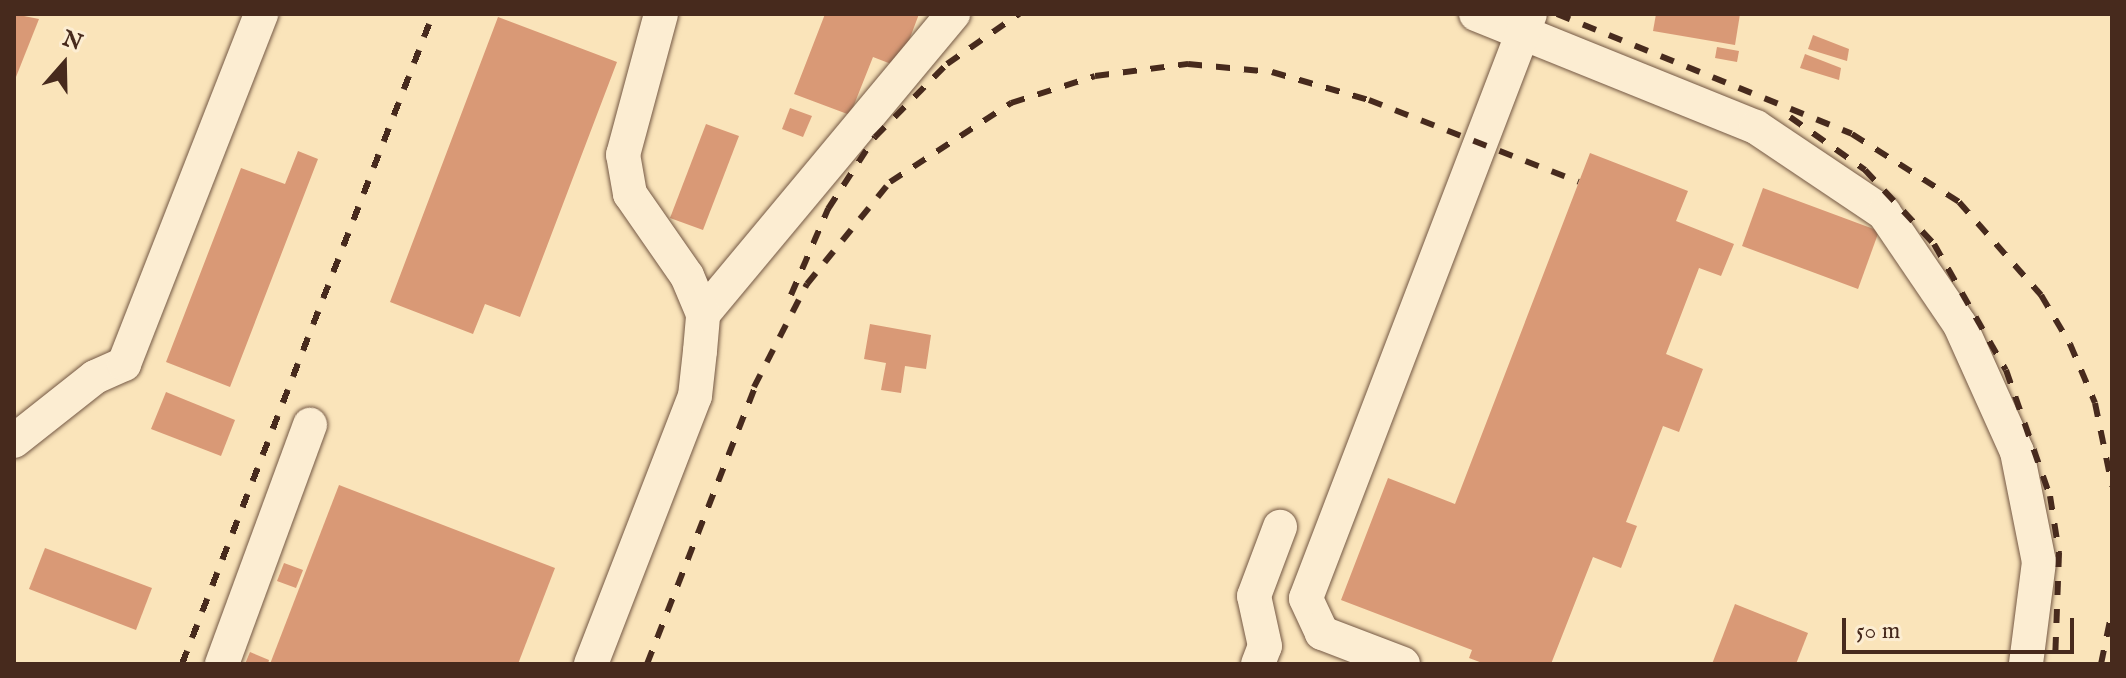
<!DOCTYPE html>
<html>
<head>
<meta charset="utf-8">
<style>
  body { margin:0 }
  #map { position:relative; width:2126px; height:678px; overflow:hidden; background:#fae4ba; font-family:"IM FELL English",serif }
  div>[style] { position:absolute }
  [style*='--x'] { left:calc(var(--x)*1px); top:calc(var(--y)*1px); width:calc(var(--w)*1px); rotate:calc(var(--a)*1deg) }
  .building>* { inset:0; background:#d99976 }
  .roads { filter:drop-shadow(0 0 2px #745844) drop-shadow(0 0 2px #745844) }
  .minor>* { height:34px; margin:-17px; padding:0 17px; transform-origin:17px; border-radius:17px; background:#fcedd2 }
  .rail>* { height:6px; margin-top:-3px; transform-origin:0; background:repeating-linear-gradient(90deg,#472a1d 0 14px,transparent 0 28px) }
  span { translate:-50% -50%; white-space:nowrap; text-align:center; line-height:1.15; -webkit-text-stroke:6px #fcedd2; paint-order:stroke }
  .frame { position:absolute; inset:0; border:16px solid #472a1d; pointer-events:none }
  .north { position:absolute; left:24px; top:24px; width:80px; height:80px; -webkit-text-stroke:6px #fcedd2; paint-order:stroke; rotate:20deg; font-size:22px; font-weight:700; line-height:32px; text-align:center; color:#472a1d }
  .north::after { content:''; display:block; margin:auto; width:28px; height:36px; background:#472a1d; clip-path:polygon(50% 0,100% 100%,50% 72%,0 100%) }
  .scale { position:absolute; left:1842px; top:618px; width:232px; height:36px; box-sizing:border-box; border:4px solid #472a1d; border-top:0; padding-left:10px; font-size:24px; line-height:28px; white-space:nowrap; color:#472a1d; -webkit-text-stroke:6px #fcedd2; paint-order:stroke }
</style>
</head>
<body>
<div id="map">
  <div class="building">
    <div style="clip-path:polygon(14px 14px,39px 19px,14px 82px)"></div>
    <div style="clip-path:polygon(825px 14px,919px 14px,899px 67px,873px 57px,850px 115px,794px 94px)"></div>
    <div style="clip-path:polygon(1656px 14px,1740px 14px,1735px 45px,1653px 31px)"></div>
    <div style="clip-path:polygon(498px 17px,617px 62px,520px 317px,485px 304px,473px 334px,390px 302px)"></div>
    <div style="clip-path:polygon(1813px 35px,1849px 49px,1847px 61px,1808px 49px)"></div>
    <div style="clip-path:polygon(1717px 47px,1739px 51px,1737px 62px,1715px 58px)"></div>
    <div style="clip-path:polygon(1805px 54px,1841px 68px,1839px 80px,1800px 68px)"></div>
    <div style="clip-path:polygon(790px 108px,812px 116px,803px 137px,782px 129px)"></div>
    <div style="clip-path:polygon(706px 124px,739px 136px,703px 230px,670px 218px)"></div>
    <div style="clip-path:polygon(298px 151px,318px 159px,230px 387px,166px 362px,241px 168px,285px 184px)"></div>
    <div style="clip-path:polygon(1590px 153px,1688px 191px,1676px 221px,1734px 244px,1721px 276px,1699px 268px,1666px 354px,1703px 369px,1679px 432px,1663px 426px,1626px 522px,1637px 526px,1621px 568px,1593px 557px,1551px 664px,1485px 664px,1469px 658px,1472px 650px,1341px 600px,1388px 478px,1455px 504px)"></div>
    <div style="clip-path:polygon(1763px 188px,1879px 231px,1858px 289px,1742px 246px)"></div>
    <div style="clip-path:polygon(870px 324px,931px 335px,926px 369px,905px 366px,901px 393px,881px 390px,886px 363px,864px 359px)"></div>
    <div style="clip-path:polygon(166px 392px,235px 420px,221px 456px,151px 429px)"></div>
    <div style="clip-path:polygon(339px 485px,555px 568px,518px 664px,270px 664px)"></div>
    <div style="clip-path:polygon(45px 548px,152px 588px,136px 630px,29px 589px)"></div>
    <div style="clip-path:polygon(284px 563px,303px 570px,296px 588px,277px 581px)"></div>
    <div style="clip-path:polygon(1735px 604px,1808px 633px,1796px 664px,1712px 664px)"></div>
    <div style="clip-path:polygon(250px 652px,269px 660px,268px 664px,245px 664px)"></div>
  </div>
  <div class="roads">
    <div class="minor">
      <div style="--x:1476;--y:14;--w:302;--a:22"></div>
      <div style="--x:1756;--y:127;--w:154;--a:33.9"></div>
      <div style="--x:1884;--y:213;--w:135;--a:55.8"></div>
      <div style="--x:1960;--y:325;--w:139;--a:65.8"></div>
      <div style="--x:2017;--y:452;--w:112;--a:78.7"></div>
      <div style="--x:2039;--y:562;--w:103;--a:97.3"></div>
      <div style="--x:703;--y:314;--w:391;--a:-50.2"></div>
      <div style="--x:14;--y:441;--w:103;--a:-38.3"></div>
      <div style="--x:95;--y:377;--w:32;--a:-24"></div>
      <div style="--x:124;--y:364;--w:376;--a:-68.6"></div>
      <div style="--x:222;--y:664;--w:255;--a:-69.8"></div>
      <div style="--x:591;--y:664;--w:287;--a:-68.8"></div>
      <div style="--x:695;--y:396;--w:45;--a:-83.7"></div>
      <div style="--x:700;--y:351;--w:37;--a:-85"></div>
      <div style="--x:703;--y:314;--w:41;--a:-112.8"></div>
      <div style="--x:687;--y:276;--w:100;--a:-124.8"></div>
      <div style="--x:630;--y:194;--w:40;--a:-100"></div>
      <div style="--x:623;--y:155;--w:146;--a:-74.9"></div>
      <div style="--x:1258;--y:664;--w:19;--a:-69"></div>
      <div style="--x:1265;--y:646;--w:51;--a:-102.4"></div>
      <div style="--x:1254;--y:596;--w:74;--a:-69.4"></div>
      <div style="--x:1403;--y:664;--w:87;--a:-159.1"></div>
      <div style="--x:1322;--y:633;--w:38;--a:-115"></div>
      <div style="--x:1306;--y:598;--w:625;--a:-69.02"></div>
    </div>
  </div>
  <div class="rail">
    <div style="--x:1557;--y:14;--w:318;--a:22.1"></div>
    <div style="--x:1852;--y:134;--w:127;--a:32.4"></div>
    <div style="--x:1959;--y:202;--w:124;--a:48.6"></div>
    <div style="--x:2041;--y:295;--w:57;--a:59.4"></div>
    <div style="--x:2070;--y:344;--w:64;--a:67"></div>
    <div style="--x:2095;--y:403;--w:85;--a:78.4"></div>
    <div style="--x:1790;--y:117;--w:92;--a:35.2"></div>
    <div style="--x:1865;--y:170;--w:101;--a:47"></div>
    <div style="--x:1934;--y:244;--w:145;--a:60.3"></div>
    <div style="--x:2006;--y:370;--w:133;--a:70.8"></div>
    <div style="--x:2050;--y:496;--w:58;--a:81"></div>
    <div style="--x:2059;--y:553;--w:111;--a:92.1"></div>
    <div style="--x:791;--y:295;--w:94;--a:-66.7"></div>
    <div style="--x:828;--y:209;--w:86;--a:-56.9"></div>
    <div style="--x:875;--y:137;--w:103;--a:-45.4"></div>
    <div style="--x:947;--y:64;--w:88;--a:-34.8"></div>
    <div style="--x:754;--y:387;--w:116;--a:-62.8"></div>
    <div style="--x:807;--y:284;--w:132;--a:-50.9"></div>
    <div style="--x:890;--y:182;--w:145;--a:-33.1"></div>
    <div style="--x:1011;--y:103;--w:88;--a:-17.8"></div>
    <div style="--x:1095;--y:76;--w:94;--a:-7.4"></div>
    <div style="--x:1188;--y:64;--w:84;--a:5.4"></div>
    <div style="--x:1272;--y:72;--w:101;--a:16.1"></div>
    <div style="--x:1369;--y:100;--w:225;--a:21.3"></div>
    <div style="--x:182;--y:664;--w:697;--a:-68.89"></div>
    <div style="--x:647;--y:664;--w:308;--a:-68.7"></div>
    <div style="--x:2101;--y:664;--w:54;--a:-78.3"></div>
  </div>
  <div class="frame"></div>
  <div class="north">N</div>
  <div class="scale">50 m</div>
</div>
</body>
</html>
